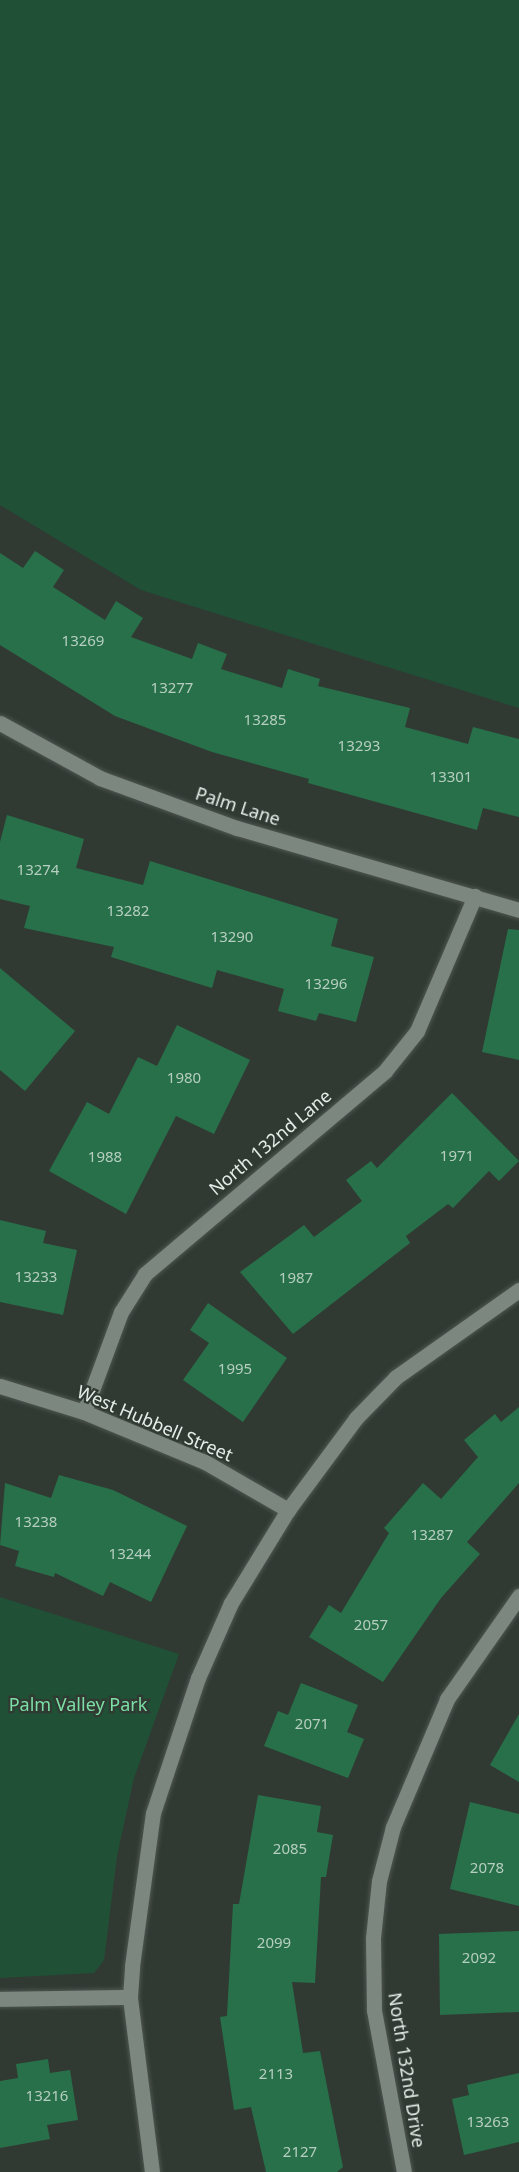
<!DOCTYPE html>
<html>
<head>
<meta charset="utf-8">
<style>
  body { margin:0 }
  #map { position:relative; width:519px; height:2172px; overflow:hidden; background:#303a33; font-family:"Noto Sans",sans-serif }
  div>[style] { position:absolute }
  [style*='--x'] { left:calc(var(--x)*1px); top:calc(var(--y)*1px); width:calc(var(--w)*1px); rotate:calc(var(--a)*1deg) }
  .green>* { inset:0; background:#205035 }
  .building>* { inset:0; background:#287049 }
  .roads { filter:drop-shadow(0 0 2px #4e5651) drop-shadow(0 0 2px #4e5651) }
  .minor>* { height:15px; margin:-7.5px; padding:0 7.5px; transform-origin:7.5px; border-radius:7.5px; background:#7c877f }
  span { translate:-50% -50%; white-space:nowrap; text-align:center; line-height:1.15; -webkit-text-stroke:4.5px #303a33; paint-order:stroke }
  .number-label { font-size:15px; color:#b6cec1 }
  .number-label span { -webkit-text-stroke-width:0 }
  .street-label { font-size:18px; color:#e6ede9 }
  .park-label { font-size:18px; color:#7bdea4 }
</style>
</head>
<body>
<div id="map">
  <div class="green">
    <div style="clip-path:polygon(0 0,519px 0,519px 708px,141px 590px,0 505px)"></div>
    <div style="clip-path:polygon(0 1597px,179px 1654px,134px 1778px,117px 1856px,104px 1960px,94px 1973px,0 1978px)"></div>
  </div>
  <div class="building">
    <div style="clip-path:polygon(35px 551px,64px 570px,53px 587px,105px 620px,116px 601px,143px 618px,131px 637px,192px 659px,198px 643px,227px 654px,221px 669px,282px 688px,288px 669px,320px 679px,318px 686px,410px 708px,405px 727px,468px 744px,473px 727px,519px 739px,519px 817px,483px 808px,477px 830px,308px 783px,309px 779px,212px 752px,115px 716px,0 645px,0 553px,23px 568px)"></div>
    <div style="clip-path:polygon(7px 815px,84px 839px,76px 868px,143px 885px,150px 861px,338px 919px,331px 946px,374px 957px,356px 1022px,319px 1013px,316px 1021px,278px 1011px,284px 989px,217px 970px,212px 988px,111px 957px,114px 947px,24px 928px,30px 906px,0 899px,0 842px)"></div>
    <div style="clip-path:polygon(508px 929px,519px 930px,519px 1060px,482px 1052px)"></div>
    <div style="clip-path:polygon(0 968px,75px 1031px,25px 1091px,0 1070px)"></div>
    <div style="clip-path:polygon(177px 1025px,250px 1060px,214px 1134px,176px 1116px,126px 1214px,49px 1171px,87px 1102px,109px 1114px,138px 1057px,157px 1066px)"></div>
    <div style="clip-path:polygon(452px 1093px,519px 1161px,499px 1181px,489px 1171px,453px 1208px,448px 1204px,406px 1236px,410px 1243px,293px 1334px,240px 1272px,304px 1225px,314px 1237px,362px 1201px,346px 1180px,371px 1161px,377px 1168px)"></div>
    <div style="clip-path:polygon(0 1220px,46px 1231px,43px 1243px,77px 1250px,63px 1315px,0 1302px)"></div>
    <div style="clip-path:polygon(208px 1303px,287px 1358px,243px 1422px,183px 1380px,209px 1343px,190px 1330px)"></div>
    <div style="clip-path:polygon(519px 1407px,519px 1483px,467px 1542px,480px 1554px,441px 1598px,383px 1682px,309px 1637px,329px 1605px,341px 1613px,389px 1533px,384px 1528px,423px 1483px,441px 1499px,478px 1457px,464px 1440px,495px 1414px,501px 1422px)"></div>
    <div style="clip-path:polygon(59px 1475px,113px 1490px,187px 1526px,151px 1602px,110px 1582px,103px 1596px,55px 1573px,54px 1577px,15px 1566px,19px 1551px,0 1545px,5px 1483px,51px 1498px)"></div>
    <div style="clip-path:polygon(301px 1683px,358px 1705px,347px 1732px,364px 1739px,348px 1778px,264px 1746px,278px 1711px,288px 1715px)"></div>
    <div style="clip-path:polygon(519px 1714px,519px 1782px,490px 1765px)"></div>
    <div style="clip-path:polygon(258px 1795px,321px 1806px,317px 1832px,333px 1835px,326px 1877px,321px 1877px,315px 1983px,292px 1982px,303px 2053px,320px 2051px,343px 2167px,337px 2172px,266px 2172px,251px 2107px,234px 2110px,220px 2017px,227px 2016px,233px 1904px,239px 1904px)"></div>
    <div style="clip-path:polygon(470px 1802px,519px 1814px,519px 1906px,450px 1889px)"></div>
    <div style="clip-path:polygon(519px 1931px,519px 2012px,440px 2015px,439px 1934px)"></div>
    <div style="clip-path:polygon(48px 2059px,50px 2073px,70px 2070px,78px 2120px,47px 2125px,50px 2139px,0 2148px,0 2081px,18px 2078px,16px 2064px)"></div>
    <div style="clip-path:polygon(519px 2073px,519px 2142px,464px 2155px,452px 2099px,469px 2095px,467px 2085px)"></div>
  </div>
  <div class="roads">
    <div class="minor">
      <div style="--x:0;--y:723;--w:114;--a:28.8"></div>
      <div style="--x:100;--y:778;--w:146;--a:20.1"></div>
      <div style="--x:237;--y:828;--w:294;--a:16.2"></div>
      <div style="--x:0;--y:1386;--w:88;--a:17.2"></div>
      <div style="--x:84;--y:1412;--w:131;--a:22.5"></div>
      <div style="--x:205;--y:1462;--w:96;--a:30"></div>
      <div style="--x:84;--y:1412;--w:107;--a:-69.7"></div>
      <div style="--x:121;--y:1312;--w:45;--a:-57.7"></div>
      <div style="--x:145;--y:1274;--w:314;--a:-40.2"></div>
      <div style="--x:385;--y:1071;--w:51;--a:-51.3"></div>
      <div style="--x:417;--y:1031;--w:147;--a:-66.8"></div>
      <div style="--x:0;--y:1999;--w:130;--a:-0.9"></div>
      <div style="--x:152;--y:2172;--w:176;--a:-97.2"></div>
      <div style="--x:130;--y:1997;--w:31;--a:-86"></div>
      <div style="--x:132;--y:1966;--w:154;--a:-82.2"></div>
      <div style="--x:153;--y:1813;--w:142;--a:-71.6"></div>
      <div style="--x:198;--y:1678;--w:82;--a:-66.3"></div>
      <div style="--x:231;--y:1603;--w:109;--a:-58.5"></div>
      <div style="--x:288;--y:1510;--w:114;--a:-53.5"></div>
      <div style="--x:356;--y:1418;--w:57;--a:-45.7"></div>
      <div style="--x:396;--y:1377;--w:151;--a:-35.3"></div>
      <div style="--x:404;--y:2172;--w:165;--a:-100.5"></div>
      <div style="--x:374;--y:2010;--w:72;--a:-90.8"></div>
      <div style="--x:373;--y:1938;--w:57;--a:-84"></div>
      <div style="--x:379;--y:1881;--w:56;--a:-75.5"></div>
      <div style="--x:393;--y:1827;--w:139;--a:-67.1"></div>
      <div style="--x:447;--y:1699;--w:126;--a:-55"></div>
    </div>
  </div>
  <div class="number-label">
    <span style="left:83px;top:641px">13269</span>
    <span style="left:172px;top:688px">13277</span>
    <span style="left:265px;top:720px">13285</span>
    <span style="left:359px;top:746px">13293</span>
    <span style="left:451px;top:777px">13301</span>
    <span style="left:38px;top:870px">13274</span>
    <span style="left:128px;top:911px">13282</span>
    <span style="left:232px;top:937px">13290</span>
    <span style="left:326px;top:984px">13296</span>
    <span style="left:184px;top:1078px">1980</span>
    <span style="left:457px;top:1156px">1971</span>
    <span style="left:105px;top:1157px">1988</span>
    <span style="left:36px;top:1277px">13233</span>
    <span style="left:296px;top:1278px">1987</span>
    <span style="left:235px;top:1369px">1995</span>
    <span style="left:36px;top:1522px">13238</span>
    <span style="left:432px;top:1535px">13287</span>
    <span style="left:130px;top:1554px">13244</span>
    <span style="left:371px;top:1625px">2057</span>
    <span style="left:312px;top:1724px">2071</span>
    <span style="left:290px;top:1849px">2085</span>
    <span style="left:487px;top:1868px">2078</span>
    <span style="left:274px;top:1943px">2099</span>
    <span style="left:479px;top:1958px">2092</span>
    <span style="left:276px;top:2074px">2113</span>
    <span style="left:47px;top:2096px">13216</span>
    <span style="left:488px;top:2122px">13263</span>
    <span style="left:300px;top:2152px">2127</span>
  </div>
  <div class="street-label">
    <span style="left:238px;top:806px;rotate:18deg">Palm Lane</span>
    <span style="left:270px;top:1142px;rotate:-40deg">North 132nd Lane</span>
    <span style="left:155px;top:1423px;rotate:23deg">West Hubbell Street</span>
    <span style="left:407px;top:2070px;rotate:81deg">North 132nd Drive</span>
  </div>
  <div class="park-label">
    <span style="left:78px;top:1704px">Palm Valley Park</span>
  </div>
</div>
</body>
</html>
